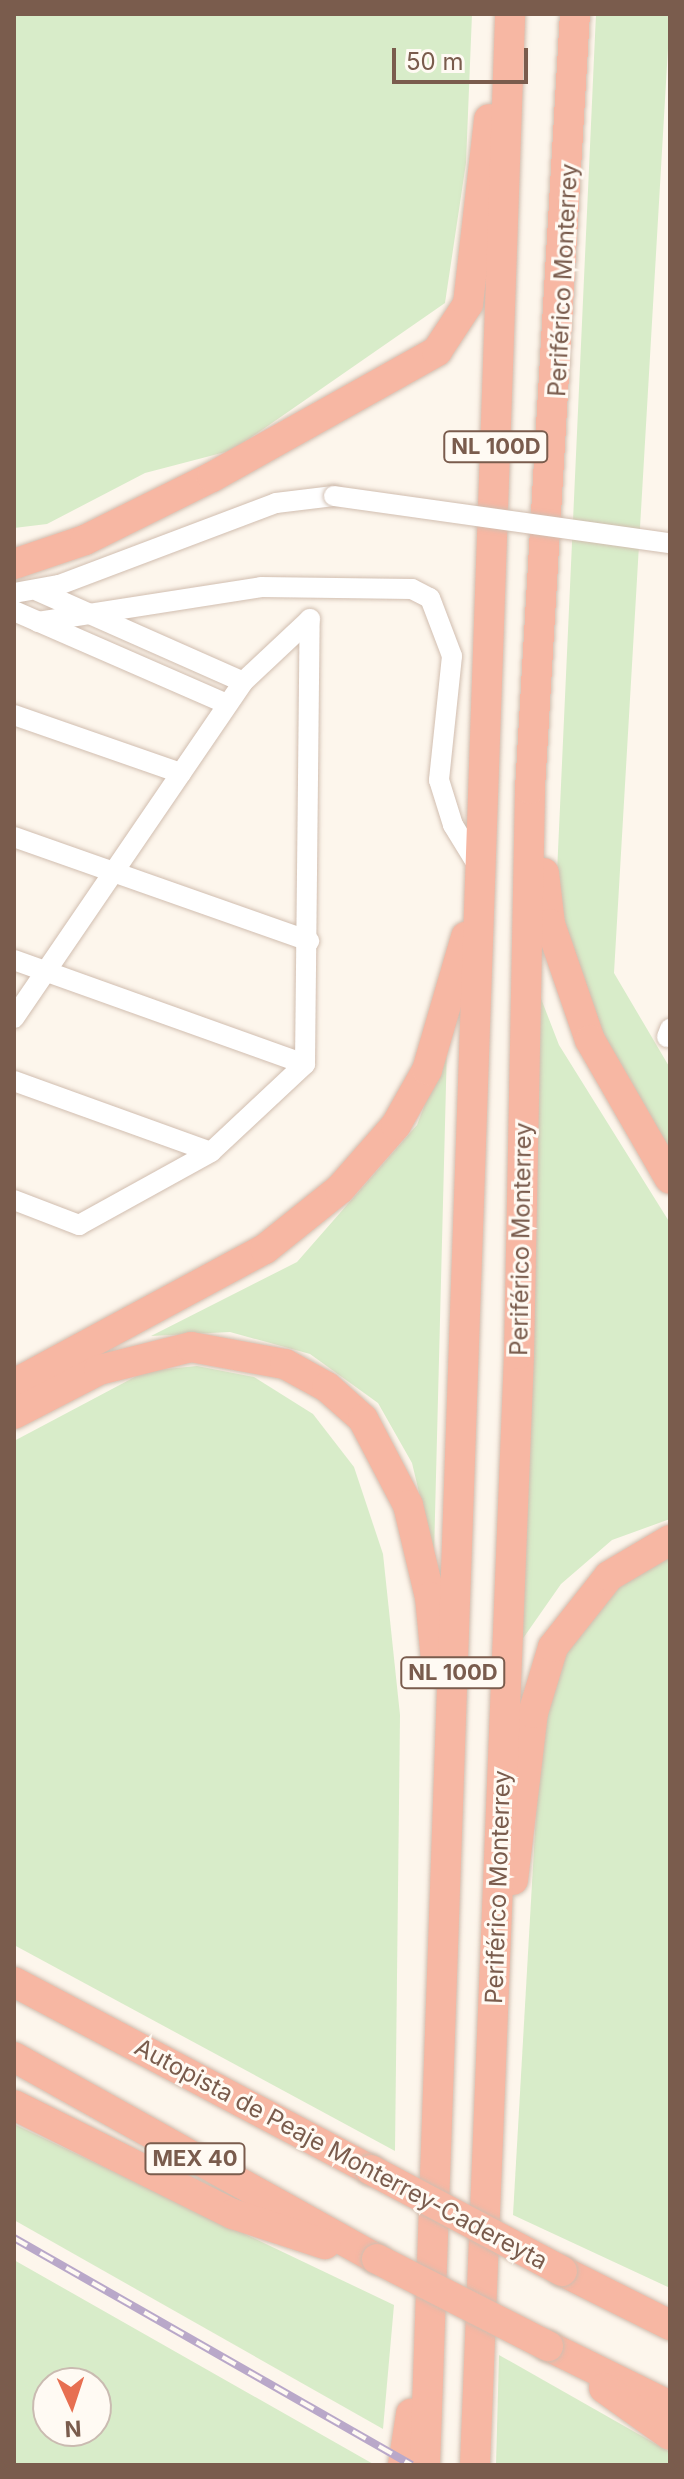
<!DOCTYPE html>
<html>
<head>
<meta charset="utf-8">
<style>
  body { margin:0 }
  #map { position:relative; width:684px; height:2479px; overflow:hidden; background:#fdf6ec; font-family:Inter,sans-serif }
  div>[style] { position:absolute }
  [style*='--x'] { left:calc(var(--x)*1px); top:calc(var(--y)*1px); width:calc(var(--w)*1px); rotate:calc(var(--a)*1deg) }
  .green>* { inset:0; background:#d8ecc9 }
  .roads { filter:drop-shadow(0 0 2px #d1beb0) drop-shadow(0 0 2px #d1beb0) }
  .minor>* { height:20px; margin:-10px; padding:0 10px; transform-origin:10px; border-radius:10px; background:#fff }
  .highway>* { height:30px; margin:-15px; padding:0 15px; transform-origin:15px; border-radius:15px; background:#f7b7a3 }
  .rail>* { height:8px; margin-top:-4px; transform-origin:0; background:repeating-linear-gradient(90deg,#fffaf3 0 15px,#b9a8c9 0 30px); box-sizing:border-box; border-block:2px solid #b9a8c9 }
  .bridges { filter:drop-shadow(0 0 2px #d1beb0) drop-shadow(0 0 2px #d1beb0) }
  .minor-bridge>* { height:20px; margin:-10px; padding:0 10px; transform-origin:10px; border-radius:10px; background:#fff }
  .highway-bridge>* { height:30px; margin:-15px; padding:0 15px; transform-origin:15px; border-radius:15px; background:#f7b7a3 }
  span { translate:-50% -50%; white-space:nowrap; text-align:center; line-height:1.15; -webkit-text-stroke:6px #fffaf3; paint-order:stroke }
  .shield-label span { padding:2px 6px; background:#fffaf3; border:2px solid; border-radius:6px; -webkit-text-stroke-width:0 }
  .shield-label { font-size:22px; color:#7a5c4d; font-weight:700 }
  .street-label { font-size:24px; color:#7a5c4d }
  .frame { position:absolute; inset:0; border:16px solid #7a5c4d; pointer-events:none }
  .north { position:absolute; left:32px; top:2367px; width:80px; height:80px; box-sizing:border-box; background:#fffaf3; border:2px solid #cabbb1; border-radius:50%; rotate:177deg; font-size:22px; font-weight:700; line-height:32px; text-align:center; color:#7a5c4d }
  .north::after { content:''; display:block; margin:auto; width:28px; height:36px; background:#e76f51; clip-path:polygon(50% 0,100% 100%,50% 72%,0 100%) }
  .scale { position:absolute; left:392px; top:48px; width:136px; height:36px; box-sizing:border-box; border:4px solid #7a5c4d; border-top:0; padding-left:10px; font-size:24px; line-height:28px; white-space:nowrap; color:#7a5c4d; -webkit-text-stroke:6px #fffaf3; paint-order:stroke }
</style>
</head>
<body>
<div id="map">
  <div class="green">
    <div style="clip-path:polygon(14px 14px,472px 14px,466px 163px,445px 303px,233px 450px,145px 473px,47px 524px,14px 528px)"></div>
    <div style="clip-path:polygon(596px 14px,670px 14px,614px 973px,670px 1068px,670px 1150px,593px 1023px,570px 953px,557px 873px)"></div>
    <div style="clip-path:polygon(540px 996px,559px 1045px,670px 1223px,670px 1519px,612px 1540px,561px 1584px,517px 1647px)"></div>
    <div style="clip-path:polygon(447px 1046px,434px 1555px,412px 1463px,378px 1403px,310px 1354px,230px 1332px,151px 1336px,297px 1262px,417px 1125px)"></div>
    <div style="clip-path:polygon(197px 1366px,254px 1377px,313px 1414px,354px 1467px,383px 1554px,400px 1715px,395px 2151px,14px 1945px,14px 1441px,146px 1371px)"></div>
    <div style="clip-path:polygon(670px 1554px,670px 2288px,513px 2215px,540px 1744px,556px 1669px,588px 1611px,625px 1578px)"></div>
    <div style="clip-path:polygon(14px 2124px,394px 2305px,383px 2429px,14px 2220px)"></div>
    <div style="clip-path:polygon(evenodd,14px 2260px,375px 2465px,14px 2465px,14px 2260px,96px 2383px,96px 2431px,48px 2431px,48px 2383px,96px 2383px)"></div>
    <div style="clip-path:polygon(499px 2355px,670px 2452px,670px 2465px,496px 2465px)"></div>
  </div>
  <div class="roads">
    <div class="minor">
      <div style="--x:38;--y:591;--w:224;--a:23.9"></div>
      <div style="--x:14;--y:593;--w:46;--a:-10.1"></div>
      <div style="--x:59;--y:585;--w:232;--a:-20.7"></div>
      <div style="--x:276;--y:503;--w:58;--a:-6.9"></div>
      <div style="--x:14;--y:611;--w:232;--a:23.6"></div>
      <div style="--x:38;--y:622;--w:226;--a:-8.9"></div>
      <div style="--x:261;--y:587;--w:151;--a:0.8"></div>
      <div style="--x:412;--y:589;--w:20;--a:27"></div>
      <div style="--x:430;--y:598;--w:62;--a:69.2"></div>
      <div style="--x:452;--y:656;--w:125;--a:96"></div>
      <div style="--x:439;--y:780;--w:47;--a:72.7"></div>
      <div style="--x:453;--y:825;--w:52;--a:58.5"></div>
      <div style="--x:14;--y:715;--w:177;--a:19.2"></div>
      <div style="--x:14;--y:837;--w:313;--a:19.4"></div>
      <div style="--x:14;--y:960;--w:309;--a:19.7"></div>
      <div style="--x:14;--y:1018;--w:407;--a:-55.7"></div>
      <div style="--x:243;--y:682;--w:92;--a:-43.2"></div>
      <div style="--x:667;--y:1037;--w:9;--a:-69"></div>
      <div style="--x:14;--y:1081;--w:209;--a:19.8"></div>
      <div style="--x:14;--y:1200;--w:70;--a:21"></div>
      <div style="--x:79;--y:1225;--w:151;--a:-28.9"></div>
      <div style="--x:211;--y:1152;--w:129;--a:-43.1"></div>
      <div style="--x:305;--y:1064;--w:445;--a:-89.4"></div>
    </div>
    <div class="highway">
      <div style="--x:14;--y:564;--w:75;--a:-18.7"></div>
      <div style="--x:85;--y:540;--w:142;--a:-26.4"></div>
      <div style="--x:212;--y:477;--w:258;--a:-29.2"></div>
      <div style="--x:437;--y:351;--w:56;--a:-56.6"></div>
      <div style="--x:468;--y:304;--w:186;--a:-83.5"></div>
      <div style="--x:544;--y:873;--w:51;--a:83.3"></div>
      <div style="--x:550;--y:924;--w:123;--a:71"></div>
      <div style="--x:590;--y:1040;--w:160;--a:60.1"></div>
      <div style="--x:14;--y:1384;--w:285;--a:-28.3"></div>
      <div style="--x:265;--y:1249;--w:96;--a:-38.7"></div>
      <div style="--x:340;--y:1189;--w:85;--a:-48.8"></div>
      <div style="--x:396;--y:1125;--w:63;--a:-60.6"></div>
      <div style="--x:427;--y:1070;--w:139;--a:-73.7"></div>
      <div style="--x:14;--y:1414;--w:96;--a:-27.4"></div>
      <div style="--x:99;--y:1370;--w:95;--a:-14"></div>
      <div style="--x:191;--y:1347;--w:96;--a:10.3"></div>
      <div style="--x:285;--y:1364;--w:48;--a:28.7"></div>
      <div style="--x:327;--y:1387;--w:48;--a:41.6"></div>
      <div style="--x:363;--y:1419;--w:97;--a:62.4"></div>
      <div style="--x:408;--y:1505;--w:95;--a:76.6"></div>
      <div style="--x:430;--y:1597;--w:74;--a:84.6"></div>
      <div style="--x:513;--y:1880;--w:168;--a:-83.2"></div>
      <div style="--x:533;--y:1713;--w:69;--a:-73.1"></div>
      <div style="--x:553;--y:1647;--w:90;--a:-51.7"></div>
      <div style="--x:609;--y:1576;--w:71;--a:-30.5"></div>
      <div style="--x:14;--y:1982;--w:403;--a:27.8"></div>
      <div style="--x:14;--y:2057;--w:415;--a:29.1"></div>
      <div style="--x:14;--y:2105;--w:245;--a:26.5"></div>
      <div style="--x:233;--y:2214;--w:97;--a:18.1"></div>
      <div style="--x:562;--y:2271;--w:121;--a:26.6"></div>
      <div style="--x:548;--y:2346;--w:136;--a:26.2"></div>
      <div style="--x:604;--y:2388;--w:81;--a:35.5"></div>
      <div style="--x:403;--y:2465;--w:52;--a:-81.1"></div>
      <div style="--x:425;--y:2465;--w:2452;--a:-88.01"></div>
      <div style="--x:475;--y:2465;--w:1112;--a:-87.73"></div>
      <div style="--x:519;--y:1354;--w:565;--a:-88.88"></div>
      <div style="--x:530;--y:789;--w:776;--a:-86.68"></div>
    </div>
  </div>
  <div class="rail">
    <div style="--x:14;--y:2238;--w:458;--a:29.7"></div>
  </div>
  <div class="bridges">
    <div class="minor-bridge">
      <div style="--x:334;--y:496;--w:339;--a:8"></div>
    </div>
    <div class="highway-bridge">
      <div style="--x:371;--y:2170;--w:216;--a:27.9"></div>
      <div style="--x:377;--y:2259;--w:192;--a:27"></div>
    </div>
  </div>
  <div class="shield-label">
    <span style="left:496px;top:447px">NL 100D</span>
    <span style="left:453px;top:1673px">NL 100D</span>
    <span style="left:195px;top:2159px">MEX 40</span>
  </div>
  <div class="street-label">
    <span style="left:563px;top:280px;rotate:-87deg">Periférico Monterrey</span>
    <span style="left:521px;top:1239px;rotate:-89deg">Periférico Monterrey</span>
    <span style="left:498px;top:1887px;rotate:-88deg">Periférico Monterrey</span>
    <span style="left:341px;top:2154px;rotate:28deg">Autopista de Peaje Monterrey-Cadereyta</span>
  </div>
  <div class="frame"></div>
  <div class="north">N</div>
  <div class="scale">50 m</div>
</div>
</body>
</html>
